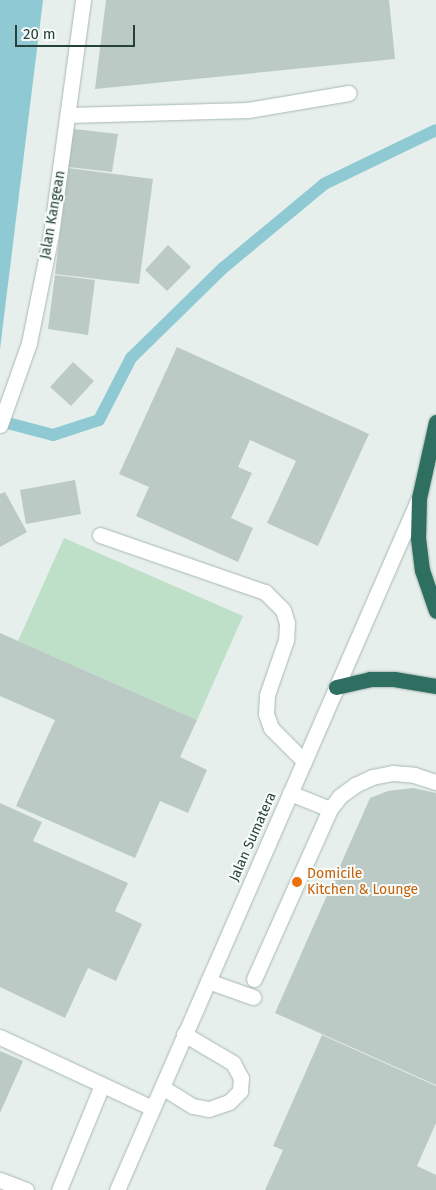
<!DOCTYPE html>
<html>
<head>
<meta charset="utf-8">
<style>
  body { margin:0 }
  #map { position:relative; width:436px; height:1190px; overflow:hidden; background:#e6efeb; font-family:"Fira Sans",sans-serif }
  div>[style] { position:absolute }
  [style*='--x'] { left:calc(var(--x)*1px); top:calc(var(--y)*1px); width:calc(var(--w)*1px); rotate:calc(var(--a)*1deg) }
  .green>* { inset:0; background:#bfe0c8 }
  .water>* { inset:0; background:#8ec9d4 }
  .stream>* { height:12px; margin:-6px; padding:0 6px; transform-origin:6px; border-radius:6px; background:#8ec9d4 }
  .building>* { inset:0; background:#bbcac4 }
  .roads { filter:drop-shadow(0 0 1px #a8b8b2) drop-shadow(0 0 1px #a8b8b2) }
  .lane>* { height:15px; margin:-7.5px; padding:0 7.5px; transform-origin:7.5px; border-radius:7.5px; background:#fff }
  .street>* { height:15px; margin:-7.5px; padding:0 7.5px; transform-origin:7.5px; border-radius:7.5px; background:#fff }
  .secondary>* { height:15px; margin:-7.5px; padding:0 7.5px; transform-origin:7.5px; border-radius:7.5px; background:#fff }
  .highway>* { height:15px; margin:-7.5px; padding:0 7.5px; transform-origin:7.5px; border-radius:7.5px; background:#2f6f62 }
  .dots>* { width:14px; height:14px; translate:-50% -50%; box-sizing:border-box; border:2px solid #f7fbf9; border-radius:50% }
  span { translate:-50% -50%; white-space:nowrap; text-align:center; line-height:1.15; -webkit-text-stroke:4px #f7fbf9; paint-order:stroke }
  .street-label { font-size:14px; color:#24423a }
  .food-label { font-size:14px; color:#c56008 }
  .left { translate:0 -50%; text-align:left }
  .scale { position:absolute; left:15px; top:25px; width:120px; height:22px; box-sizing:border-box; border:2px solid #24423a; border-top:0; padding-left:6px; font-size:15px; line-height:18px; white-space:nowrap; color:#24423a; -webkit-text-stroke:4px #f7fbf9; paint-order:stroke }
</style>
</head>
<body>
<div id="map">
  <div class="green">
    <div style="clip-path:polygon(64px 538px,243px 616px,197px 720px,18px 641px)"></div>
  </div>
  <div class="water">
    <div style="clip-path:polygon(0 0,43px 0,0 349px)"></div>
  </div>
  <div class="stream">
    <div style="--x:0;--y:421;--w:55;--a:14.8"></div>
    <div style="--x:53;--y:435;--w:48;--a:-18.1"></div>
    <div style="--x:99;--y:420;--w:70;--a:-62.7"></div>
    <div style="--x:131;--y:358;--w:129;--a:-44.4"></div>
    <div style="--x:223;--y:268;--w:131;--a:-39.7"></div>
    <div style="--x:324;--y:184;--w:124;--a:-25.7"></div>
  </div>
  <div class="building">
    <div style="clip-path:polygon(106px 0,389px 0,395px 59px,95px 89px)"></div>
    <div style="clip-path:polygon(74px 129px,118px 134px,112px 172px,68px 167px)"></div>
    <div style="clip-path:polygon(68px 168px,153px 179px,139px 284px,55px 274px)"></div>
    <div style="clip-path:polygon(168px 245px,191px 267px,167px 291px,145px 270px)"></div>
    <div style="clip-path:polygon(55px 275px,95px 280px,88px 335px,48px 329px)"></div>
    <div style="clip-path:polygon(177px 347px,369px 434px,318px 546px,267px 523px,296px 461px,250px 440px,238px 467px,252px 473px,231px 518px,253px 528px,238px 562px,136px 516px,149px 487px,119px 474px)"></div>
    <div style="clip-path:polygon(73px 362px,94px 381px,71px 406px,50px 387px)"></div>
    <div style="clip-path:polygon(75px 480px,81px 514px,26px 524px,20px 490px)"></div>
    <div style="clip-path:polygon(5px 492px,27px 532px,0 547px,0 494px)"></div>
    <div style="clip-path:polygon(0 633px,197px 720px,180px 757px,207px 770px,188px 813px,160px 801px,135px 858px,16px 806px,55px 720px,0 696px)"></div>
    <div style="clip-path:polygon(413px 788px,436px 793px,436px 1085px,275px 1013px,370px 798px,388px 791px)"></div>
    <div style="clip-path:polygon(0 803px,42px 822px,33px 841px,128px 883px,115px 911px,142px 924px,116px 981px,88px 968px,65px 1018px,0 987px)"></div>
    <div style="clip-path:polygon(322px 1035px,436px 1086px,436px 1123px,417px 1166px,436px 1175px,436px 1190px,265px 1190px,283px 1150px,273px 1146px)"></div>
    <div style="clip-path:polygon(0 1051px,23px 1061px,0 1113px)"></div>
  </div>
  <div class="roads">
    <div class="lane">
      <div style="--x:69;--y:115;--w:179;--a:-1.6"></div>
      <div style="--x:248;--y:110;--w:102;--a:-9.6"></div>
      <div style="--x:100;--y:535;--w:175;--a:19.1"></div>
      <div style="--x:265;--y:592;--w:25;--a:45"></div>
      <div style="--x:283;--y:610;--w:14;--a:73"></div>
      <div style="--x:287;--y:623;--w:17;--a:93"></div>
      <div style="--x:286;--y:640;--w:58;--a:109.1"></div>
      <div style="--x:267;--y:695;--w:19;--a:93"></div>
      <div style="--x:266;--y:714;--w:15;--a:70"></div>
      <div style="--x:271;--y:728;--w:47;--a:45"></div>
      <div style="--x:290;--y:793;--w:43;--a:21.8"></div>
      <div style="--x:254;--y:979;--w:186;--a:-65.9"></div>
      <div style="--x:330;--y:809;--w:16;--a:-52"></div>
      <div style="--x:340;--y:796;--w:19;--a:-36"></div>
      <div style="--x:355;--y:785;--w:19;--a:-25"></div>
      <div style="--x:372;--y:777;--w:21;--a:-11"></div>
      <div style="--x:393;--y:773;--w:21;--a:5"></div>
      <div style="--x:414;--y:775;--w:23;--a:18"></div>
      <div style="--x:208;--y:981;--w:48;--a:19.6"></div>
      <div style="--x:0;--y:1037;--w:168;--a:25"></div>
      <div style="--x:162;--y:1087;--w:36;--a:32"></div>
      <div style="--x:193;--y:1106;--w:16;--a:11"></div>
      <div style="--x:209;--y:1109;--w:21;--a:-19"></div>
      <div style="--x:229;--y:1102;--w:16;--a:-45"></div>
      <div style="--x:240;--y:1091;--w:13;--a:-86"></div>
      <div style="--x:241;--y:1078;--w:17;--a:-118"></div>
      <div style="--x:233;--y:1063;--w:57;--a:-149.4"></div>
      <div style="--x:0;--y:1180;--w:28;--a:21"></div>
      <div style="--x:59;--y:1190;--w:113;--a:-67.7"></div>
    </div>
    <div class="street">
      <div style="--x:0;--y:425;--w:87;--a:-70.5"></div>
      <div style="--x:29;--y:343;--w:111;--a:-78.6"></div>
      <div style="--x:51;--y:234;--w:236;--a:-82.2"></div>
    </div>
    <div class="secondary">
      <div style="--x:117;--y:1190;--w:755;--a:-66.42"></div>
    </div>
    <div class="highway">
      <div style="--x:436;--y:422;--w:78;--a:102.6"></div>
      <div style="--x:419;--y:498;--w:40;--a:91.4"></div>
      <div style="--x:418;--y:538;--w:32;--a:83"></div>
      <div style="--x:422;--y:570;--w:43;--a:71.1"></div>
      <div style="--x:336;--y:687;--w:35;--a:-13"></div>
      <div style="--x:370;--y:679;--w:24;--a:0"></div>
      <div style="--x:394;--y:679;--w:43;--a:9.5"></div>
    </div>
  </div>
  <div class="dots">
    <div style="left:297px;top:882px;background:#e8710a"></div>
  </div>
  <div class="street-label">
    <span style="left:53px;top:215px;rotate:-80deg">Jalan Kangean</span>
    <span style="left:253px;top:837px;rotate:-66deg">Jalan Sumatera</span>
  </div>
  <div class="food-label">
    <span class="left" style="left:307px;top:882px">Domicile<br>Kitchen &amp; Lounge</span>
  </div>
  <div class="scale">20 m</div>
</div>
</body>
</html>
